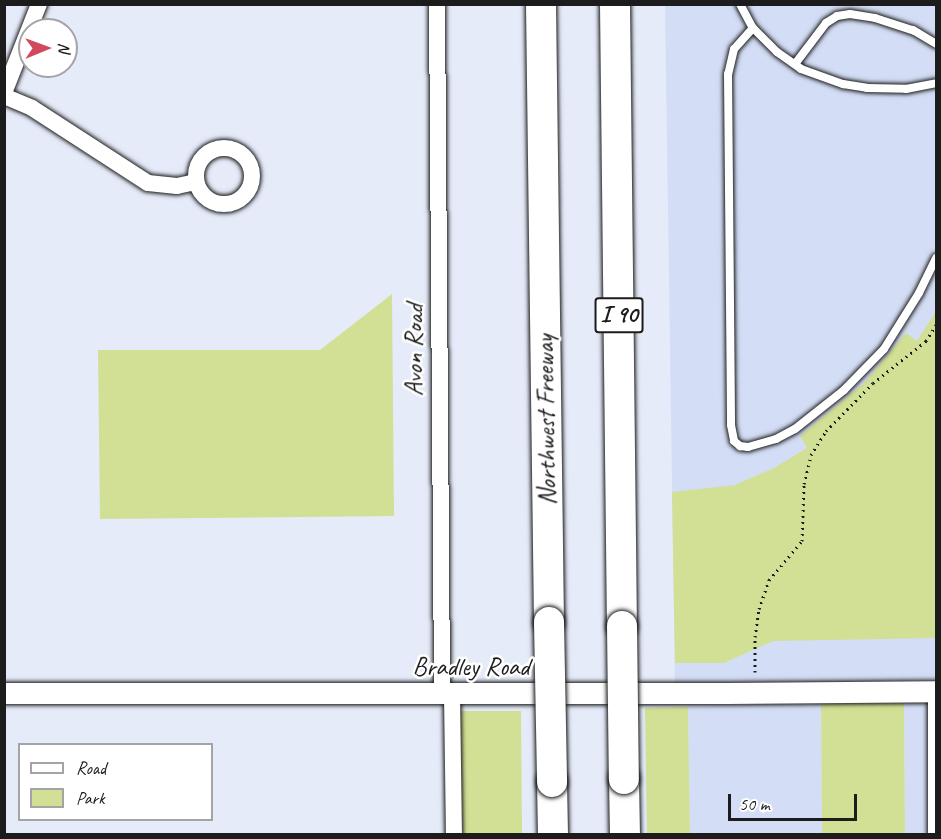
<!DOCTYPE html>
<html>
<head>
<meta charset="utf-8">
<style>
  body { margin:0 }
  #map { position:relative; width:941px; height:839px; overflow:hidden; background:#e5ebf9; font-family:Caveat,sans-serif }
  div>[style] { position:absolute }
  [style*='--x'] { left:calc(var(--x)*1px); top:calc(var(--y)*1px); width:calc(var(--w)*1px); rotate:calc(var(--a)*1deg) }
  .built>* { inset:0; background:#d3ddf5 }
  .green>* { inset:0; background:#d1e094 }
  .path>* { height:3px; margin-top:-1.5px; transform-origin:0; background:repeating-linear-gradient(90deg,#1c1c1c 0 1.5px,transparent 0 6px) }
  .roads { filter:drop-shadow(0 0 2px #1c1c1c) drop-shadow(0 0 2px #1c1c1c) }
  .service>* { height:8px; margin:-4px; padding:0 4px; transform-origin:4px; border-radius:4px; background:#fff }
  .minor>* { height:16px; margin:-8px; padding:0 8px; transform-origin:8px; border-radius:8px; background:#fff }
  .minor>.ring { margin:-8px; padding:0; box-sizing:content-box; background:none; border:16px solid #fff; border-radius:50% }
  .tertiary>* { height:21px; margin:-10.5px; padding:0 10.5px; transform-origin:10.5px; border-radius:10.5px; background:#fff }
  .motorway>* { height:30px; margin:-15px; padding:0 15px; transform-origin:15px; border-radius:15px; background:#fff }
  .bridges { filter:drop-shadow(0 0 2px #1c1c1c) drop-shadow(0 0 2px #1c1c1c) }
  .motorway-bridge>* { height:30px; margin:-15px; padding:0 15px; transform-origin:15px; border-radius:15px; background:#fff }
  span { translate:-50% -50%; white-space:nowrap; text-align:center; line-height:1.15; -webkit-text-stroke:5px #fff; paint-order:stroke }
  .shield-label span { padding:2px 4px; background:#fff; border:2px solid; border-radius:4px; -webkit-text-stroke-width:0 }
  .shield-label { font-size:24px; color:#1c1c1c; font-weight:700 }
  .street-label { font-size:26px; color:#1c1c1c }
  .frame { position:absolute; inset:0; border:6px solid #1c1c1c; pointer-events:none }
  .legend { position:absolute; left:18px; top:743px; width:195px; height:78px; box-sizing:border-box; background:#fff; border:2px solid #a4a4a4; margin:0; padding:8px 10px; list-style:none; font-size:18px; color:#1c1c1c }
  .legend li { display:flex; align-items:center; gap:12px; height:30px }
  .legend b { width:30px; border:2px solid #a4a4a4 }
  .north { position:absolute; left:18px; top:18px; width:60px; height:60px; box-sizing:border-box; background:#fff; border:2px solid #a4a4a4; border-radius:50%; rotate:89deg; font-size:16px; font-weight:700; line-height:24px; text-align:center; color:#1c1c1c }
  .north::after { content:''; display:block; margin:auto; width:21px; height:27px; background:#d1495b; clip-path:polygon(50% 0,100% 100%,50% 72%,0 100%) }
  .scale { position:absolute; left:728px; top:794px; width:129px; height:27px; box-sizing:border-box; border:3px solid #1c1c1c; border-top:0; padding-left:8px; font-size:18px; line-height:21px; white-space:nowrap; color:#1c1c1c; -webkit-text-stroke:4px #fff; paint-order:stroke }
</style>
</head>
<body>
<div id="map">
  <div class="built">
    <div style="clip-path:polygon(665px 5px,936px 5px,936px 679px,675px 687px)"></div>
    <div style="clip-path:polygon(904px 697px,936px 697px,936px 834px,905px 834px)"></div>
    <div style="clip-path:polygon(821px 702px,822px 834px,690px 834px,688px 707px)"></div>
  </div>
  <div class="green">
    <div style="clip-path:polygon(392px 294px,394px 516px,100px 519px,98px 350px,320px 350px)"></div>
    <div style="clip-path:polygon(936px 311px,936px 638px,773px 641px,724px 663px,675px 663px,672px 492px,735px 485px,774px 468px,807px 448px,800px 436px,863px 384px,906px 333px,917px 341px)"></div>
    <div style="clip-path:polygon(904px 697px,905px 834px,822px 834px,821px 702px)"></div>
    <div style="clip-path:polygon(688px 707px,690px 834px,647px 834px,645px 708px)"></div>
    <div style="clip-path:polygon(459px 711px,521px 711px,522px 834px,463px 834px)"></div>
  </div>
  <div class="path">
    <div style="--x:755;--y:672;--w:35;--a:-90"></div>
    <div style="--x:755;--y:637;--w:28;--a:-82"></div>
    <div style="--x:759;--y:609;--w:31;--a:-71"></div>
    <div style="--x:769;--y:580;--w:51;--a:-49.8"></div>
    <div style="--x:802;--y:541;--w:57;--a:-88"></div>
    <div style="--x:804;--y:484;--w:30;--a:-76"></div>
    <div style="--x:811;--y:455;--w:28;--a:-58"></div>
    <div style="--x:826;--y:431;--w:67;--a:-45.6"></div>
    <div style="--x:873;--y:383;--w:68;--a:-38.4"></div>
    <div style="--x:926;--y:341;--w:19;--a:-58"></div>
  </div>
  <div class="roads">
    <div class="service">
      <div style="--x:740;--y:4;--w:27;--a:62"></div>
      <div style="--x:753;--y:28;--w:34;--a:45"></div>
      <div style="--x:777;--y:52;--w:29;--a:35"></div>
      <div style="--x:801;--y:69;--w:45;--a:19.7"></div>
      <div style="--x:843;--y:84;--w:24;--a:9"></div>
      <div style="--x:867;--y:88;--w:39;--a:1"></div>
      <div style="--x:906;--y:89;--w:31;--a:-11"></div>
      <div style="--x:753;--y:28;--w:28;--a:132"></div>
      <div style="--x:734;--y:49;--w:26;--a:103"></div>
      <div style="--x:728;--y:74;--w:351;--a:89.5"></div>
      <div style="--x:731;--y:425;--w:16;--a:79"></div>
      <div style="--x:734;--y:441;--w:8;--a:40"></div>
      <div style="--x:740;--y:446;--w:8;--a:7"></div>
      <div style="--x:748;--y:447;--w:29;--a:-16"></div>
      <div style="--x:776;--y:439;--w:21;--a:-28"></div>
      <div style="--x:795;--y:429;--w:63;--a:-38.5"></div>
      <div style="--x:844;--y:390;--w:57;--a:-45.7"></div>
      <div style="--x:884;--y:349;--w:66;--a:-58"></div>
      <div style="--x:919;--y:293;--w:39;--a:-64"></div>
      <div style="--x:795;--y:64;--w:51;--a:-52.9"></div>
      <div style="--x:826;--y:23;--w:13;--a:-32"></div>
      <div style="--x:837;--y:16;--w:13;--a:-9"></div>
      <div style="--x:850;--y:14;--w:25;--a:9"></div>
      <div style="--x:875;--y:18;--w:40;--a:18"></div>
      <div style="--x:913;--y:30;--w:27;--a:31"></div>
      <div style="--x:932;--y:834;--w:143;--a:-90"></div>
    </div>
    <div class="minor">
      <div style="--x:437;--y:4;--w:690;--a:89.58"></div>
      <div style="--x:4;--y:93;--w:96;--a:-68.5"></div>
      <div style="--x:4;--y:96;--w:30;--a:23"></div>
      <div style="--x:32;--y:108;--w:138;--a:32.9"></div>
      <div style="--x:148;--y:183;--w:29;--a:6"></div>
      <div style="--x:177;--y:186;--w:19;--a:-12"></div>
      <div class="ring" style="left:196px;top:148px;width:40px;height:40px"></div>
      <div style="--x:452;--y:694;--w:140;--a:89.2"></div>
    </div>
    <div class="tertiary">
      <div style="--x:4;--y:693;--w:723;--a:0"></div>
      <div style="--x:727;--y:693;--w:209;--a:-0.5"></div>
    </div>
    <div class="motorway">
      <div style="--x:541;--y:4;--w:618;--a:89.26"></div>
      <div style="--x:615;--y:4;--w:622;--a:89.36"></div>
      <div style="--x:624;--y:779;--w:55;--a:89"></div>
      <div style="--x:552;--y:782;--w:52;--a:88.9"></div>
    </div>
  </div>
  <div class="bridges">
    <div class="motorway-bridge">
      <div style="--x:549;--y:622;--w:160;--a:88.9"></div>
      <div style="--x:622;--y:626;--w:153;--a:89.3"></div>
    </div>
  </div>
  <div class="shield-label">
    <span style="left:619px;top:315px">I 90</span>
  </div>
  <div class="street-label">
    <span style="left:414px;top:350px;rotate:-90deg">Avon Road</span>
    <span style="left:546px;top:420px;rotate:-91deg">Northwest Freeway</span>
    <span style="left:471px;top:667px">Bradley Road</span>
  </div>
  <div class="frame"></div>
  <ul class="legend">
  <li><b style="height:8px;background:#fff"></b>Road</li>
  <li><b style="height:16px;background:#d1e094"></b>Park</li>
  </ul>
  <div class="north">N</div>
  <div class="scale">50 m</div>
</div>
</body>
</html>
